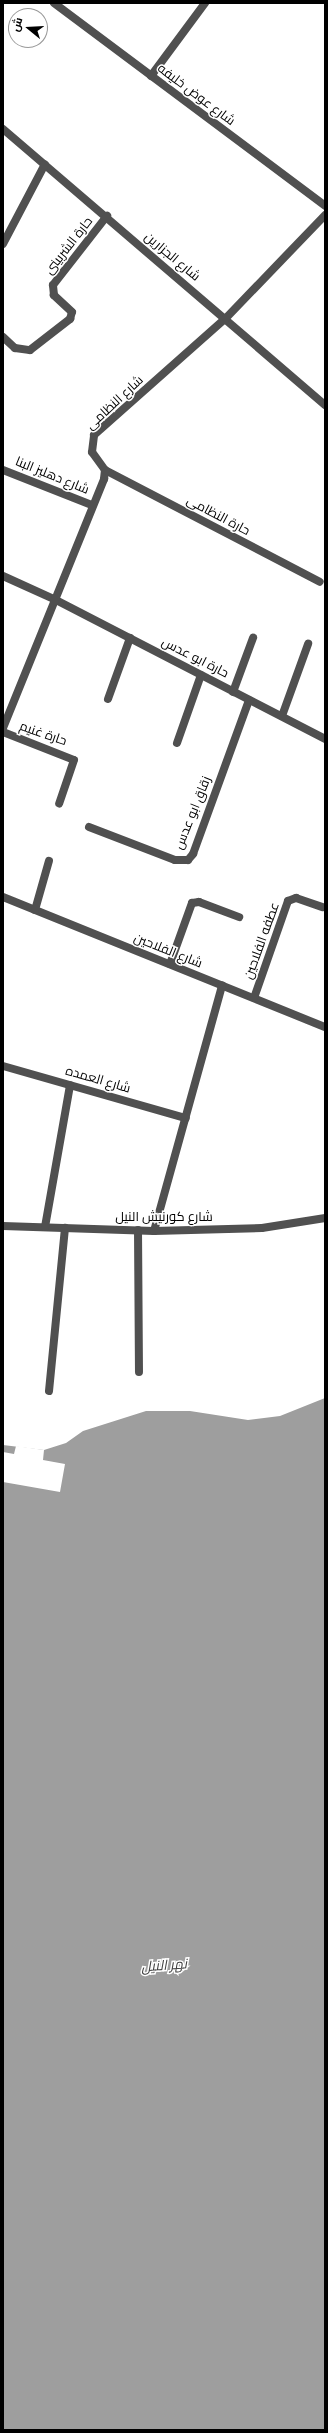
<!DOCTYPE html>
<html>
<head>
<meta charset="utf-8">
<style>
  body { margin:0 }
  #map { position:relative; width:328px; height:2433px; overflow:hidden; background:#fff; font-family:Karla,Cairo,sans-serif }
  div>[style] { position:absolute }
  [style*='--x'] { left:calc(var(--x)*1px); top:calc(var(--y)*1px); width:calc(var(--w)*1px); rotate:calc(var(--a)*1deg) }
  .water>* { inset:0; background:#9e9e9e }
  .pier>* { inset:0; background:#fff }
  .lane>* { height:8px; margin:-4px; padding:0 4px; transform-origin:4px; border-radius:4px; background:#505050 }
  .street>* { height:8px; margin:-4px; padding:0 4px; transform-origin:4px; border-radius:4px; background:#505050 }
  span { translate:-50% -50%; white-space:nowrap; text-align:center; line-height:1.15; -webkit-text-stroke:3px #fff; paint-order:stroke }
  .street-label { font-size:13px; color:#000 }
  .water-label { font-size:14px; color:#3f3f3f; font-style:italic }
  .frame { position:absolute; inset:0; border:4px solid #000; pointer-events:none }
  .north { position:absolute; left:8px; top:8px; width:40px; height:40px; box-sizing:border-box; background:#fff; border:1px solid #999; border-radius:50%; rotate:288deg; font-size:11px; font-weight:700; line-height:16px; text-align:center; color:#000 }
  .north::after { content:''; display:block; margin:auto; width:14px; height:18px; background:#000; clip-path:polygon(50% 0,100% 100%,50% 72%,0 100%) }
</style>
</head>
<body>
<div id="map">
  <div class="water">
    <div style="clip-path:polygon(325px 1398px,325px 2430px,3px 2430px,3px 1445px,44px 1450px,66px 1443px,83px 1431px,146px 1411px,190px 1411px,248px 1420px,280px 1416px)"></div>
  </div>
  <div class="pier">
    <div style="clip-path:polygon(16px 1446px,44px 1450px,43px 1460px,65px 1464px,60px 1492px,3px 1482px,3px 1452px,14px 1454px)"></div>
  </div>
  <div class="lane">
    <div style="--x:138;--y:1230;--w:142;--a:89.6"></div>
    <div style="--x:49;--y:1391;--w:164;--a:-84.4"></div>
  </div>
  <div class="street">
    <div style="--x:54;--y:3;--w:339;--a:36.8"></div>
    <div style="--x:151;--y:76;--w:91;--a:-53.5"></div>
    <div style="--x:3;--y:129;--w:424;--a:40.6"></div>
    <div style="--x:3;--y:244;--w:90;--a:-62.3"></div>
    <div style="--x:3;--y:337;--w:16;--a:43"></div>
    <div style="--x:15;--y:348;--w:15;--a:8"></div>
    <div style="--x:30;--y:350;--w:51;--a:-37.8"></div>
    <div style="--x:70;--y:319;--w:7;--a:-74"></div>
    <div style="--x:72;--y:312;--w:25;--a:-137"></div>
    <div style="--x:54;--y:295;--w:10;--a:-96"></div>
    <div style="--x:53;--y:285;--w:88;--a:-52"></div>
    <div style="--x:3;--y:470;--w:96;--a:21.5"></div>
    <div style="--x:105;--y:470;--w:242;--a:27.5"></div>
    <div style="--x:3;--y:576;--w:56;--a:24.3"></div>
    <div style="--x:54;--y:599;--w:305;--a:27.3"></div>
    <div style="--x:233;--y:692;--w:58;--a:-69.7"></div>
    <div style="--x:108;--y:699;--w:65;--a:-70.2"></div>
    <div style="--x:282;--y:716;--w:77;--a:-70.1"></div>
    <div style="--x:3;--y:728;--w:269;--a:-67.9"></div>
    <div style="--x:104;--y:479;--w:9;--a:-84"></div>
    <div style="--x:105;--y:470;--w:22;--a:-126"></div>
    <div style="--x:92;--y:452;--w:17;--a:-83"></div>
    <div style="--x:94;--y:435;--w:176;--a:-41.6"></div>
    <div style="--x:226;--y:318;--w:143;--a:-46.1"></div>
    <div style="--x:3;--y:732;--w:76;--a:21.5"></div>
    <div style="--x:74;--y:760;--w:46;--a:108.8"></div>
    <div style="--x:177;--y:743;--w:72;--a:-70.6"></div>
    <div style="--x:89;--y:827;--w:92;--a:21"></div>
    <div style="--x:175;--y:860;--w:13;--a:0"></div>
    <div style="--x:188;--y:860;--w:8;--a:-50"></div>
    <div style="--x:193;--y:854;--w:164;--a:-70"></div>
    <div style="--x:3;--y:897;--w:347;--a:22"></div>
    <div style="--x:35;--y:910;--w:51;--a:-74.1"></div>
    <div style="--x:170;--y:964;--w:65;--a:-70.2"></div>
    <div style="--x:192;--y:903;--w:7;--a:-8"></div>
    <div style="--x:199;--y:902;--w:43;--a:20.6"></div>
    <div style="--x:254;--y:998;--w:103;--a:-70.7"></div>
    <div style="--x:288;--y:901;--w:9;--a:-21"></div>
    <div style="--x:296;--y:898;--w:28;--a:19"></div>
    <div style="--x:3;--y:1066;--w:190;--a:15.9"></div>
    <div style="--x:3;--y:1226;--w:151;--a:1.9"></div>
    <div style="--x:154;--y:1231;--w:108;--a:-1.6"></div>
    <div style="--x:262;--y:1228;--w:64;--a:-9"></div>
    <div style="--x:45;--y:1227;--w:144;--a:-80"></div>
    <div style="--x:154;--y:1231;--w:255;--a:-74.5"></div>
  </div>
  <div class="street-label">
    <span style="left:196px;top:95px;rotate:37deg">شارع عوض خليفه</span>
    <span style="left:69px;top:246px;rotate:-52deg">حارة الشربينى</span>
    <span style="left:172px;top:257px;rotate:40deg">شارع الجزارين</span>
    <span style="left:115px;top:403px;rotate:-43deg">شارع النظامى</span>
    <span style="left:52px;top:476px;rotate:22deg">شارع دهليز البنا</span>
    <span style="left:218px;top:516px;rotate:28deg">حارة النظامى</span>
    <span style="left:195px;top:658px;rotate:27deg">حارة ابو عدس</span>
    <span style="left:43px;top:734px;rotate:19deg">حارة غنيم</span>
    <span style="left:193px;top:813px;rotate:-68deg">زقاق ابو عدس</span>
    <span style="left:262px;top:941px;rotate:-70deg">عطفه الفلاحين</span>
    <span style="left:168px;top:951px;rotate:22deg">شارع الفلاحين</span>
    <span style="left:98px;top:1080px;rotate:16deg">شارع العمده</span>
    <span style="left:164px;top:1217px">شارع كورنيش النيل</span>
  </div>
  <div class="water-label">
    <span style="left:164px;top:1966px;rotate:-4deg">نهر النيل</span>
  </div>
  <div class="frame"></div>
  <div class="north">ش</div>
</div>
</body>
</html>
